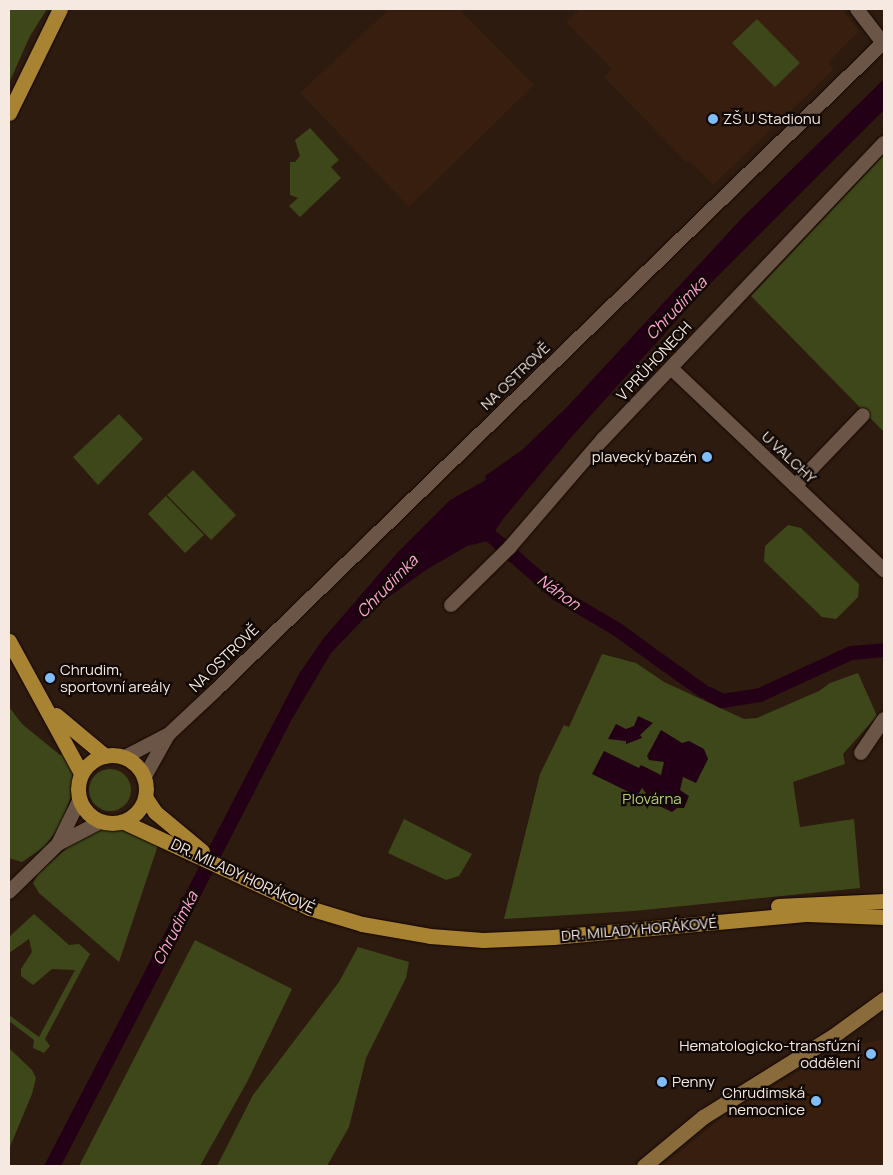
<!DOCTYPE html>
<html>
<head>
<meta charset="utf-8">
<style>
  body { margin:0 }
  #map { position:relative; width:893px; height:1175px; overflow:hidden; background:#2e1b0f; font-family:Manrope,sans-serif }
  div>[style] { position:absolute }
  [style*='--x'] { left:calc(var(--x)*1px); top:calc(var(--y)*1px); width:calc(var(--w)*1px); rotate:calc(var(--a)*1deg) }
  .built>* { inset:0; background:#371e0e }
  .green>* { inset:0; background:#3e471a }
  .round { border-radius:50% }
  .water>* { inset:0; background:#230015 }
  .canal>* { height:14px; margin:-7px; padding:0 7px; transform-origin:7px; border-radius:7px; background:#230015 }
  .roads { filter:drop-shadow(0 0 1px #150600) drop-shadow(0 0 1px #150600) }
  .street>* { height:14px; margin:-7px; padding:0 7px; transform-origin:7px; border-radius:7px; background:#6b5547 }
  .secondary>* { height:15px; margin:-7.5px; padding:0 7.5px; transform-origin:7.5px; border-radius:7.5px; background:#8a6c3c }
  .primary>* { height:15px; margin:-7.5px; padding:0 7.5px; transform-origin:7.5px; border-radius:7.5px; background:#a88331 }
  .primary>.ring { margin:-7.5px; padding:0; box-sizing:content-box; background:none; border:15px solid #a88331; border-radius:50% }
  .dots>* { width:14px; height:14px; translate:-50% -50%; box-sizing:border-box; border:2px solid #100804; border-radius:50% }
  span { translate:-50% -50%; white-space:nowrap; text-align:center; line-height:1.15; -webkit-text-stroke:4.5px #100804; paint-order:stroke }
  .poi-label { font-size:15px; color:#f6e9e1 }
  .left { translate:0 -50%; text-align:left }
  .right { translate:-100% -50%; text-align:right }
  .street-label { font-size:15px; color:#f6e9e1 }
  .park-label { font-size:15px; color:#bacd71 }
  .water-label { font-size:16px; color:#ffa5d3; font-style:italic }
  .frame { position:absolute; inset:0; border:10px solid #f6e9e1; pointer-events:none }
</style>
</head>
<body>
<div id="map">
  <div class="built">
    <div style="clip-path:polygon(389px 9px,459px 9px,534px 85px,409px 207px,300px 93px)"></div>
    <div style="clip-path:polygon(580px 9px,842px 9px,859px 31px,828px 63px,834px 69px,713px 185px,690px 161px,687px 163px,604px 77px,612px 69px,566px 22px)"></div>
    <div style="clip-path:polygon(855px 1038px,863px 1044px,884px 1039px,884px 1166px,661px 1166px,729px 1112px)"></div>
  </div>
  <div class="green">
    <div style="clip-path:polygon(9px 9px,47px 9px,30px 36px,9px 83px)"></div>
    <div style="clip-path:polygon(757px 19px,800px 63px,775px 87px,732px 43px)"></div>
    <div style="clip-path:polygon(310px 128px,339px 160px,331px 167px,341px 178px,300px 217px,289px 206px,298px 198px,290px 195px,290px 162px,295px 162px,300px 156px,295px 140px)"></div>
    <div style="clip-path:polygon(884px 155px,884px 432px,751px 296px)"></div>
    <div style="clip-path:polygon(119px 414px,143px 439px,98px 485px,73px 457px)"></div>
    <div style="clip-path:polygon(193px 470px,236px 515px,211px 540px,167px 495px)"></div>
    <div style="clip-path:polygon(166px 496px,204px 535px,185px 553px,148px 514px)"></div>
    <div style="clip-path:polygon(788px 525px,801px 528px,859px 584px,858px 597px,836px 619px,822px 617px,764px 561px,765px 546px)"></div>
    <div style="clip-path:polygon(602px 654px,636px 663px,664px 682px,744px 719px,757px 718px,819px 691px,830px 683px,858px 673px,877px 716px,843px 754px,845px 764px,793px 782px,800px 827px,854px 819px,860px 888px,634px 911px,504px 919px,540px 774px,564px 725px,569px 727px)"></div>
    <div style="clip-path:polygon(9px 707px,22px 724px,60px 755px,65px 753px,73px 771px,70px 799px,61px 825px,44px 847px,22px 862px,9px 858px)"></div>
    <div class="round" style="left:89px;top:769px;width:42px;height:42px"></div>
    <div style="clip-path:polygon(404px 819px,472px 854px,459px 876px,446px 880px,388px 853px)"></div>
    <div style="clip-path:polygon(97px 829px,129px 830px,159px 842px,119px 962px,39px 893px,33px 883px,38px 874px,78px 838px)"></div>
    <div style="clip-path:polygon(34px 914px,69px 945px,79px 944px,90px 954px,45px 1039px,50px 1046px,44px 1053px,33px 1048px,34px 1040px,9px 1021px,9px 1015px,39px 1037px,75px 970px,52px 969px,33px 985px,21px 976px,21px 969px,32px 952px,29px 939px,9px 953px,9px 937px)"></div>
    <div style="clip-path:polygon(195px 940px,292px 989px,247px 1082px,200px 1166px,79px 1166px)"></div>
    <div style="clip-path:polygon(358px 947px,409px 962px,406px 978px,366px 1058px,349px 1127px,327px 1166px,217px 1166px,253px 1095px,339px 982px)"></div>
    <div style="clip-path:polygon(9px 1048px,32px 1070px,36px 1078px,32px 1094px,9px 1149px)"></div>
  </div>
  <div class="water">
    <div style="clip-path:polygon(884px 79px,884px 110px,704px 290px,574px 434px,503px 519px,495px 531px,496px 539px,467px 546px,426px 570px,376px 606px,331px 653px,292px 719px,61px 1166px,44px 1166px,299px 674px,323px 639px,397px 553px,450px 500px,486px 480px,485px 476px,522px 450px,568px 406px,743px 217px)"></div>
    <div style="clip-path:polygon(638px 716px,653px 723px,640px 735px,642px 738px,626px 744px,626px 741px,608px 739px,616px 724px,626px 729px,634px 726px)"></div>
    <div style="clip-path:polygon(661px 730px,682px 743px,689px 741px,704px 749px,708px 759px,696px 783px,683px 777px,680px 790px,689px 796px,684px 808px,677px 808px,672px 812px,645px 799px,646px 793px,642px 788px,637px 796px,592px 774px,604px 751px,639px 768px,641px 765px,661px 775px,664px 762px,649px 760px,647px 756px)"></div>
  </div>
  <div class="canal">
    <div style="--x:482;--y:528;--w:100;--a:41.3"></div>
    <div style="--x:557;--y:594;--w:71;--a:30.5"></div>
    <div style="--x:618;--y:630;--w:41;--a:36"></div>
    <div style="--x:655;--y:657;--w:59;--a:35.3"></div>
    <div style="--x:709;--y:694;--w:15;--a:28"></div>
    <div style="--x:722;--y:701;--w:38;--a:-9"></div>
    <div style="--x:760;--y:695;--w:100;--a:-24.8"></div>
    <div style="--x:851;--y:653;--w:33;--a:-5"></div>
  </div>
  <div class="roads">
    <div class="street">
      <div style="--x:857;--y:9;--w:43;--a:52.6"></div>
      <div style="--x:671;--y:368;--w:294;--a:43.5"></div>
      <div style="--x:795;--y:486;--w:98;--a:-46.2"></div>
      <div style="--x:451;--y:605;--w:83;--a:-44.5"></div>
      <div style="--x:510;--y:547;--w:143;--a:-49.3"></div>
      <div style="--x:603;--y:439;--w:408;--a:-46.5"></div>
      <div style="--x:861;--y:753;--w:41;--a:-55.9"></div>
      <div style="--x:125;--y:757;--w:50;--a:-27.6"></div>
      <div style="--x:169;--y:734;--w:64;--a:-43.1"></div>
      <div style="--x:216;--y:690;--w:931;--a:-44.13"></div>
      <div style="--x:144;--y:778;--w:49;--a:-60.8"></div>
      <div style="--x:58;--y:844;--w:48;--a:-64"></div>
      <div style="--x:9;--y:892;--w:69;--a:-44.4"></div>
      <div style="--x:58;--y:844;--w:47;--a:-27.6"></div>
    </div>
    <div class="secondary">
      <div style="--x:644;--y:1166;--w:77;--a:-39.7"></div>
      <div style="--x:703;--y:1117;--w:153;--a:-31.9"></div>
      <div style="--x:833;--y:1036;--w:63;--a:-36"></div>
    </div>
    <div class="primary">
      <div style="--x:9;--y:113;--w:116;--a:-63.9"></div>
      <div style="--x:9;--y:641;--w:150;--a:61.4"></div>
      <div style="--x:56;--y:715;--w:64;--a:39.9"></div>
      <div class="ring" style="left:78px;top:755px;width:53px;height:53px"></div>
      <div style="--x:145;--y:797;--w:18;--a:56"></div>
      <div style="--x:155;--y:812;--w:61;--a:39.7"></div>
      <div style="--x:124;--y:822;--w:204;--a:24.9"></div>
      <div style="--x:309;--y:908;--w:55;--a:16.8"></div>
      <div style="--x:362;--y:924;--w:69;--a:10"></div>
      <div style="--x:430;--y:936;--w:53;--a:4.3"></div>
      <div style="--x:483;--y:940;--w:70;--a:-2.5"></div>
      <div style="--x:553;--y:937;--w:256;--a:-5.2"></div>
      <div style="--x:808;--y:914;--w:76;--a:2.3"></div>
      <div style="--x:778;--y:906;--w:106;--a:-2.7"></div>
    </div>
  </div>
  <div class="dots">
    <div style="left:713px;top:119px;background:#80bdfa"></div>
    <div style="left:707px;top:457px;background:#80bdfa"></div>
    <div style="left:50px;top:678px;background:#80bdfa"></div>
    <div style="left:871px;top:1054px;background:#80bdfa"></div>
    <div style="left:662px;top:1082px;background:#80bdfa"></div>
    <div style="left:816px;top:1101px;background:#80bdfa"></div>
  </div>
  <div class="poi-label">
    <span class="left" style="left:723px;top:119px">ZŠ U Stadionu</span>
    <span class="right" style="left:697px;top:457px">plavecký bazén</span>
    <span class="left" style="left:60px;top:678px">Chrudim,<br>sportovní areály</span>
    <span class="right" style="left:860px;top:1054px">Hematologicko-transfúzní<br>oddělení</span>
    <span class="left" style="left:672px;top:1082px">Penny</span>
    <span class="right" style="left:805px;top:1101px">Chrudimská<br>nemocnice</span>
  </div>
  <div class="street-label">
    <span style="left:654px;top:361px;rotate:-47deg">V PRŮHONECH</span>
    <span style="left:515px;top:376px;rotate:-44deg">NA OSTROVĚ</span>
    <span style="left:789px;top:457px;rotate:43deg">U VALCHY</span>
    <span style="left:224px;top:658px;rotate:-44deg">NA OSTROVĚ</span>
    <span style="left:243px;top:876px;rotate:25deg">DR. MILADY HORÁKOVÉ</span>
    <span style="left:639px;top:929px;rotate:-5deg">DR. MILADY HORÁKOVÉ</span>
  </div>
  <div class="park-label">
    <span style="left:652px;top:799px">Plovárna</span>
  </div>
  <div class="water-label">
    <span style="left:676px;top:308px;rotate:-46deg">Chrudimka</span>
    <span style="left:387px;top:586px;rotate:-46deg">Chrudimka</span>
    <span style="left:559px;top:592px;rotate:36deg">Náhon</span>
    <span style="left:175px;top:928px;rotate:-63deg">Chrudimka</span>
  </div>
  <div class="frame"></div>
</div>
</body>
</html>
